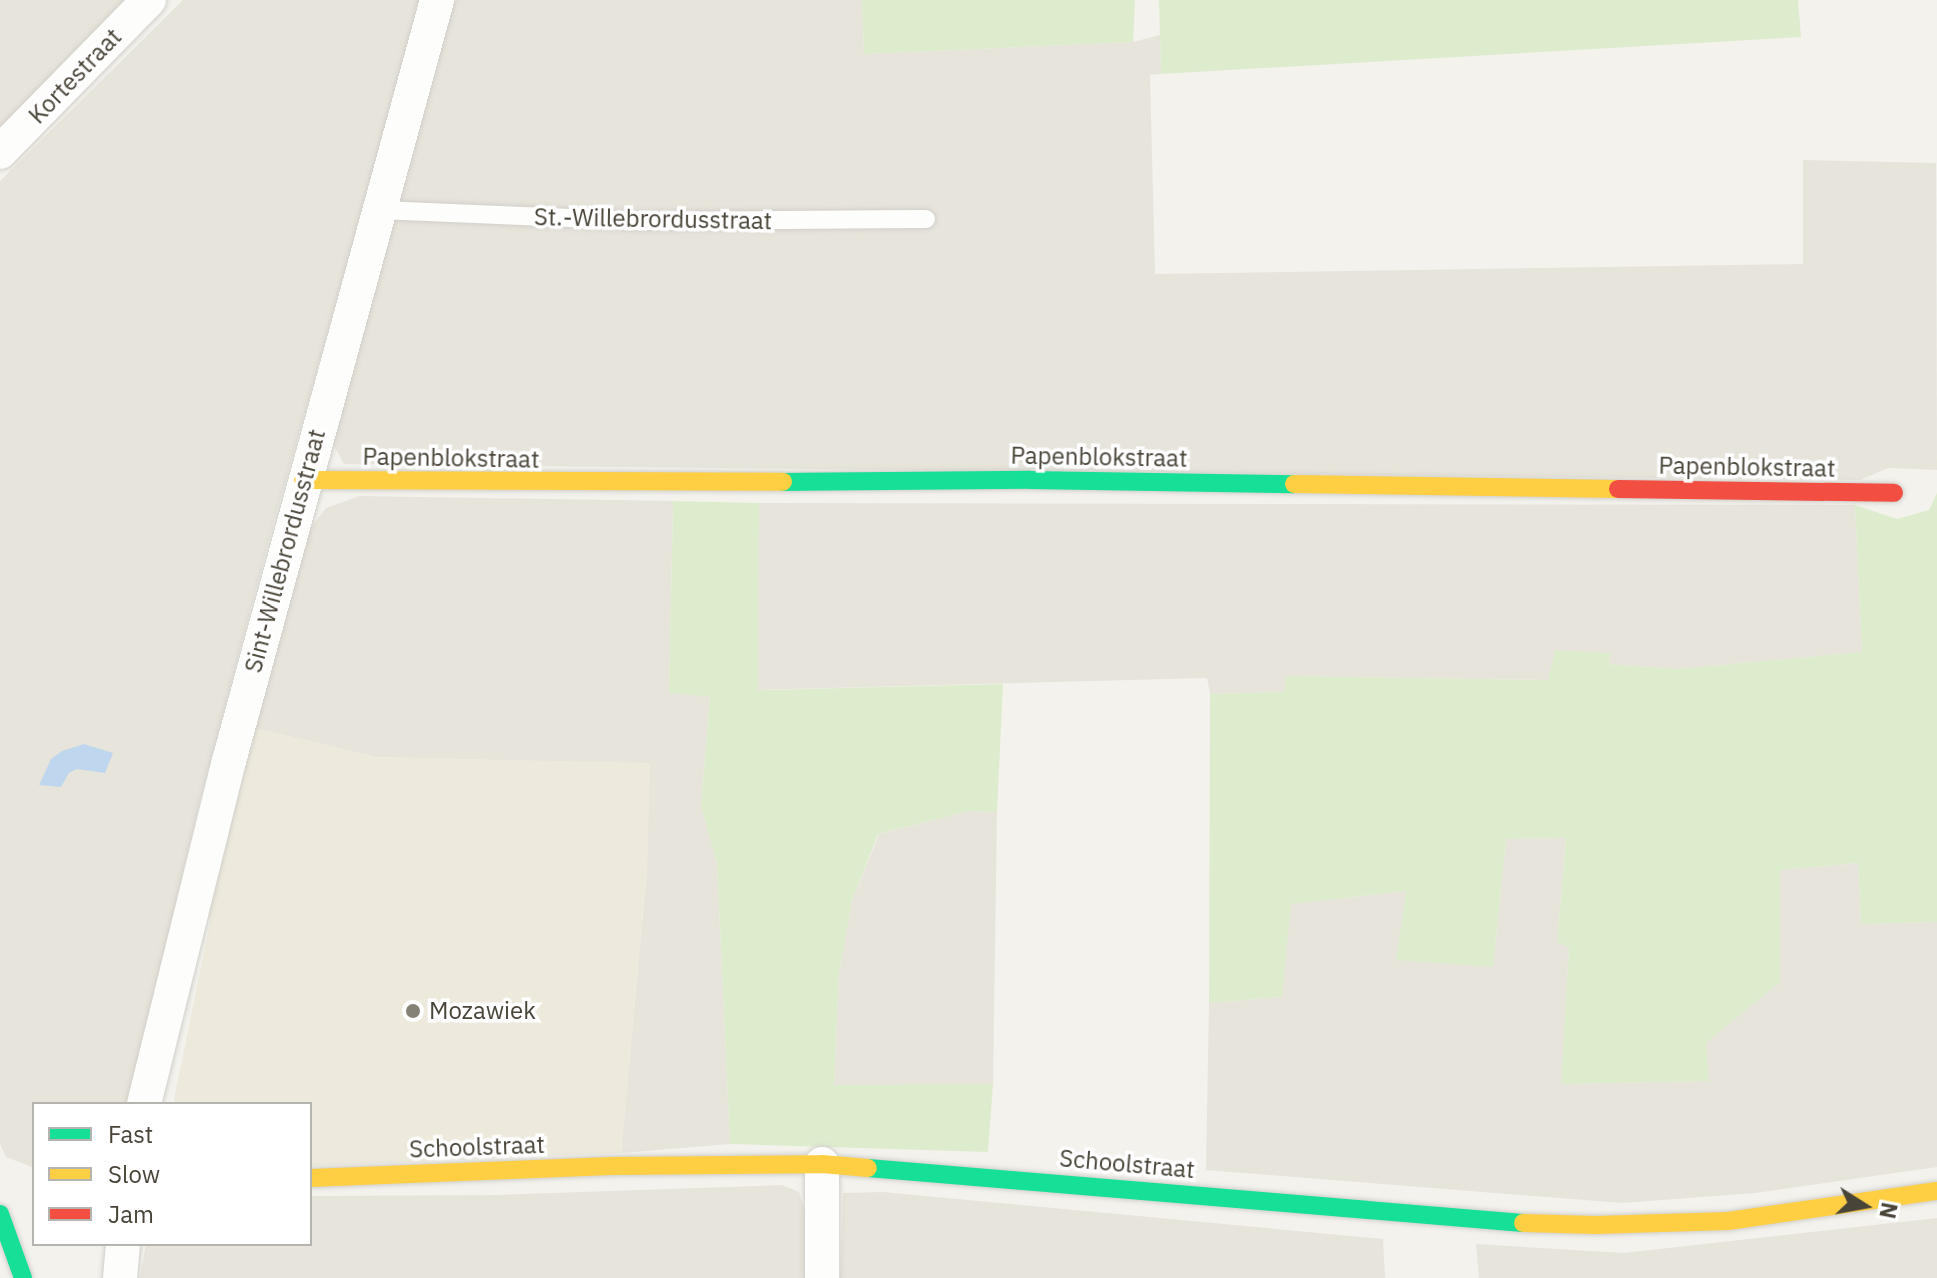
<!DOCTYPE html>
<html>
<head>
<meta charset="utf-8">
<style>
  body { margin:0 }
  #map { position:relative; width:1937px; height:1278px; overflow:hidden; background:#f3f2ed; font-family:"IBM Plex Sans",sans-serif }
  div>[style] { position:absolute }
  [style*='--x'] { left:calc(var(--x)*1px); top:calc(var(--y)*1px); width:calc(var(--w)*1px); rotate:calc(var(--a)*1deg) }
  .residential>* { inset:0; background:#e7e4db }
  .education>* { inset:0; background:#edeadd }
  .green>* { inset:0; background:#deecce }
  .water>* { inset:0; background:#bfd7ee }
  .roads { filter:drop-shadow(0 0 2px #d1cfca) drop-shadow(0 0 2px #d1cfca) }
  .lane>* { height:18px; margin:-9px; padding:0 9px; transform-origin:9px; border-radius:9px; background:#fdfdfc }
  .street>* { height:34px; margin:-17px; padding:0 17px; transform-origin:17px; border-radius:17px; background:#fdfdfc }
  .fast>* { height:18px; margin:-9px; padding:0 9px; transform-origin:9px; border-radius:9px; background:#16e098 }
  .slow>* { height:18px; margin:-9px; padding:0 9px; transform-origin:9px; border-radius:9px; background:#ffcf43 }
  .jam>* { height:18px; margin:-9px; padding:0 9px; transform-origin:9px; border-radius:9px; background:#f24e42 }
  .dots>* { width:22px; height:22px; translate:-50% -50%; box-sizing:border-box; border:4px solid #fff; border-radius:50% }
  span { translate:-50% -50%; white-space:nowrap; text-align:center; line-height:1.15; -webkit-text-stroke:7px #fff; paint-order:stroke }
  .street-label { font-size:24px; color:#494438 }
  .poi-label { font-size:24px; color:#494438 }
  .left { translate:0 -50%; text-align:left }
  .legend { position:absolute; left:32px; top:1102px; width:280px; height:144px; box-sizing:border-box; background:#fff; border:2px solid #b6b4af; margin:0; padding:10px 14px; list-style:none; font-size:24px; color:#494438 }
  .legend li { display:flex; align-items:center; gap:16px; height:40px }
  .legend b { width:40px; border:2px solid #b6b4af }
  .north { position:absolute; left:1825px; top:1166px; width:80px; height:80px; -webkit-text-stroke:6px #fff; paint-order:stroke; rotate:101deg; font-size:22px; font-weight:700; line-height:32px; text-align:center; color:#494438 }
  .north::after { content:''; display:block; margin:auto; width:28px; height:36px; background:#494438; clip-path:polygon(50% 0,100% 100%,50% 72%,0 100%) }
</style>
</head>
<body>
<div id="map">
  <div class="residential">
    <div style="clip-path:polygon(0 0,131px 0,0 129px)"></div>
    <div style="clip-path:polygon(183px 0,422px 0,274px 521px,201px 797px,127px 1104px,34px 1104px,32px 1167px,6px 1157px,0 1144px,0 181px)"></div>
    <div style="clip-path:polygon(453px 0,862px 0,864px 54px,1133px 42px,1160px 35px,1161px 74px,1150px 75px,1155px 274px,1803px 264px,1803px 160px,1936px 163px,1937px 470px,1888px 468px,1860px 480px,344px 464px,332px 442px)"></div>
    <div style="clip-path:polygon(360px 496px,673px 501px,669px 692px,710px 696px,701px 806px,717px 863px,730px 1144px,621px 1153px,647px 868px,649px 764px,375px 757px,250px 727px,307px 533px,326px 508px)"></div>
    <div style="clip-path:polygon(759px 503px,1855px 505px,1862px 652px,1678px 669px,1609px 664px,1610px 654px,1555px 650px,1549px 680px,1287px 676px,1284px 692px,1210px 694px,1207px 678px,757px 690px)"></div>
    <div style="clip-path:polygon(970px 811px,997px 812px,993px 1084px,834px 1086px,839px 973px,852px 901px,879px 834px)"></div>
    <div style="clip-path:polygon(1566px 838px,1557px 941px,1569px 946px,1562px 1084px,1709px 1081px,1705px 1043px,1780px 981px,1780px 870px,1858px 863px,1861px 924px,1937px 922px,1937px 1167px,1755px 1193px,1622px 1203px,1206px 1170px,1209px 1003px,1282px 997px,1290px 904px,1407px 891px,1493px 967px,1506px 839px)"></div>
    <div style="clip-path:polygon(782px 1185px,799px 1192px,806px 1214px,806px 1278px,140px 1278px,146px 1244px,310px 1244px,310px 1196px,497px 1195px)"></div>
    <div style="clip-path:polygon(883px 1192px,1383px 1239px,1385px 1278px,840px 1278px,843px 1193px)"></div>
    <div style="clip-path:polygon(1937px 1218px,1937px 1278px,1479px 1278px,1476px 1244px,1624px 1253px)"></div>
  </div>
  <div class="education">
    <div style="clip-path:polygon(250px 727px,375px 757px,650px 763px,647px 868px,621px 1153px,310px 1166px,310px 1104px,173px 1104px,211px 918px,202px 916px)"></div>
  </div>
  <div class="green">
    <div style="clip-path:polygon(862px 0,1135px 0,1133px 42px,864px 54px)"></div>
    <div style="clip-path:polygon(1159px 0,1798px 0,1801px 37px,1161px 74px)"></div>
    <div style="clip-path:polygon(1937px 493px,1937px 922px,1861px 924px,1858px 863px,1780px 870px,1780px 982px,1706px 1043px,1709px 1081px,1561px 1084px,1569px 947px,1557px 942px,1566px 838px,1506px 839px,1493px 967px,1396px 960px,1406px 891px,1291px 904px,1282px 997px,1209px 1003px,1210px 694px,1284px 692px,1287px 676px,1548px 680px,1555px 650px,1610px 653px,1609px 664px,1678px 669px,1862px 652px,1855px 505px,1897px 519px,1929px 510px)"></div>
    <div style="clip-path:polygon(673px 501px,759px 503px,758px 690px,1003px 684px,997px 812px,970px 811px,878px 834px,852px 901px,839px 973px,834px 1085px,993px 1084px,988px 1152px,730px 1144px,717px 863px,701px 806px,710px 697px,669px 693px)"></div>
  </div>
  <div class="water">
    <div style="clip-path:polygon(84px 744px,113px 753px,105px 773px,77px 769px,69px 773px,61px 787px,39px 785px,51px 759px,62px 751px)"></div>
  </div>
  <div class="roads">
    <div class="lane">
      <div style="--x:380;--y:210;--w:267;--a:2.4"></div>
      <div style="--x:647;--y:221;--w:279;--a:-0.4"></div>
    </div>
    <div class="street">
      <div style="--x:0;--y:152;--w:213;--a:-45.6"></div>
      <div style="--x:144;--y:1104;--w:353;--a:-76.1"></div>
      <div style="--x:229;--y:761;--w:789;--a:-74.71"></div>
      <div style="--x:822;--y:1164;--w:114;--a:90"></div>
      <div style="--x:120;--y:1278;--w:34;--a:-85"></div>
    </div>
    <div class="fast">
      <div style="--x:783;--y:482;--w:247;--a:-0.5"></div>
      <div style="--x:1030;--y:480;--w:264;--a:0.9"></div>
      <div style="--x:868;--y:1168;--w:657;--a:4.8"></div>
      <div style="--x:0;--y:1214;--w:68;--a:70.2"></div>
    </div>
    <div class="slow">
      <div style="--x:303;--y:480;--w:480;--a:0.2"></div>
      <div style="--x:1294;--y:484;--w:324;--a:0.9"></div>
      <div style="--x:310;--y:1178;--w:301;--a:-2.3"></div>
      <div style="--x:611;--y:1166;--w:211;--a:-0.5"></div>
      <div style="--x:822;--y:1164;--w:46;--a:5"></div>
      <div style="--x:1523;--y:1223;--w:73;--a:1.6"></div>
      <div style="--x:1596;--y:1225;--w:132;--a:-1.7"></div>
      <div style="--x:1728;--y:1221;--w:211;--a:-8.2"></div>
    </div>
    <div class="jam">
      <div style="--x:1618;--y:489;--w:276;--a:0.8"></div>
    </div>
  </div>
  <div class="dots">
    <div style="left:413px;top:1011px;background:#848177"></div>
  </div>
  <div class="street-label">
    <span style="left:75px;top:76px;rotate:-46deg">Kortestraat</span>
    <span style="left:653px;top:219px;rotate:1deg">St.-Willebrordusstraat</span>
    <span style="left:1099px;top:457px;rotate:1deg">Papenblokstraat</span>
    <span style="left:451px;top:458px;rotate:1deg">Papenblokstraat</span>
    <span style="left:1747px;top:467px;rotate:1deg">Papenblokstraat</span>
    <span style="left:285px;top:551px;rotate:-75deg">Sint-Willebrordusstraat</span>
    <span style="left:477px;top:1147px;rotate:-2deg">Schoolstraat</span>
    <span style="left:1127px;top:1164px;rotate:5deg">Schoolstraat</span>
  </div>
  <div class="poi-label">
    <span class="left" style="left:429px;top:1011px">Mozawiek</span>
  </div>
  <ul class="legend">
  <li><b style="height:10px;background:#16e098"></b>Fast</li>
  <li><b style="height:10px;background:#ffcf43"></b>Slow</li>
  <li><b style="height:10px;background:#f24e42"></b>Jam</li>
  </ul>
  <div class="north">N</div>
</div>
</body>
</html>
